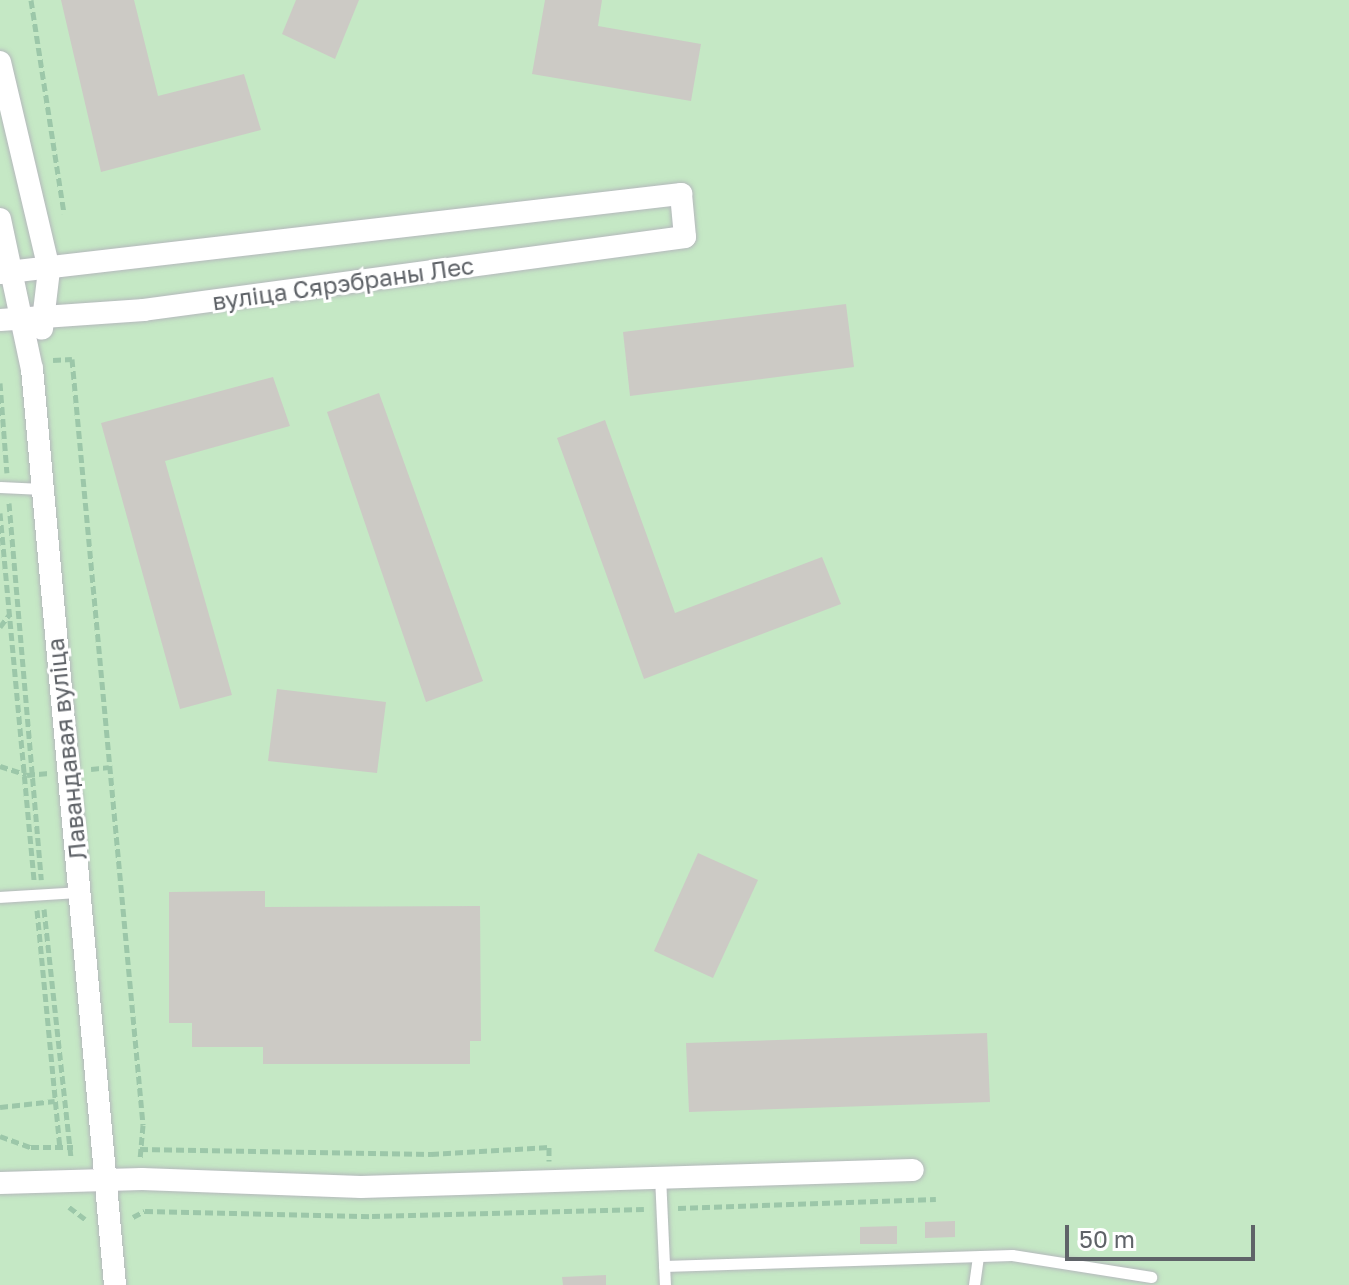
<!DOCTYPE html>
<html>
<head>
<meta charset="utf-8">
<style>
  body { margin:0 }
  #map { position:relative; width:1349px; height:1285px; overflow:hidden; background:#f1efe8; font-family:"Golos Text",sans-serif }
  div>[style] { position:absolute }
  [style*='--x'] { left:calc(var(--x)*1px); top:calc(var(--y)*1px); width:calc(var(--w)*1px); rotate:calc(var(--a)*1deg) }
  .green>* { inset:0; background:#c5e8c5 }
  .building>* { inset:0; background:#cccac5 }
  .path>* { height:5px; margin-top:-2.5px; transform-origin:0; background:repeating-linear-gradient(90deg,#9cc7a9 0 8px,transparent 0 12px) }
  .roads { filter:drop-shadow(0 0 2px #b5b8bc) drop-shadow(0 0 2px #b5b8bc) }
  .lane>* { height:11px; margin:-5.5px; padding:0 5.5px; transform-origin:5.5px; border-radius:5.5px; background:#fff }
  .street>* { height:22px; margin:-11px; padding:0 11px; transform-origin:11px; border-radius:11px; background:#fff }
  span { translate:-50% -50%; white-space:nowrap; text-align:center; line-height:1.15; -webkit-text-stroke:6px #fff; paint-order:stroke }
  .street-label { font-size:24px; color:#5f6368 }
  .scale { position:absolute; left:1065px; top:1225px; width:190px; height:36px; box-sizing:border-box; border:4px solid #5f6368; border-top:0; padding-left:10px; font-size:24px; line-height:28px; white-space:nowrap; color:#5f6368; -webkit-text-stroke:6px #fff; paint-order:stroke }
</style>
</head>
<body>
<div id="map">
  <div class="green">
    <div style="clip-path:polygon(0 0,1349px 0,1349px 1285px,0 1285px)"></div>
  </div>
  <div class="building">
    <div style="clip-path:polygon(61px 0,134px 0,158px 96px,244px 74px,261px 130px,101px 172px)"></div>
    <div style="clip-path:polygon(296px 0,359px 0,335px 59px,282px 34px)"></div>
    <div style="clip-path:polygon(545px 0,602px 0,598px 26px,701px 44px,691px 101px,532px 74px)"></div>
    <div style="clip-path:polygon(846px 304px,854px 367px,630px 396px,623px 332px)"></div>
    <div style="clip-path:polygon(273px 377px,290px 426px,165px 461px,232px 695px,180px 709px,101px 423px)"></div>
    <div style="clip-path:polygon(379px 393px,483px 681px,426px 702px,327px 412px)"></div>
    <div style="clip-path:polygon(605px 420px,675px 613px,822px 557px,841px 604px,644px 679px,557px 438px)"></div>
    <div style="clip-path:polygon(277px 689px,386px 702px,377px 773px,268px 761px)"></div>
    <div style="clip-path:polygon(698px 853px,758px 880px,713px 978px,654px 951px)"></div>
    <div style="clip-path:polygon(265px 891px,265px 907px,480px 906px,481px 1041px,470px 1041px,470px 1064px,263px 1064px,263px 1047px,192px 1047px,192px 1023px,169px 1023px,169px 892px)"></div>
    <div style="clip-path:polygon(987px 1033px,990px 1102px,689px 1112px,686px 1043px)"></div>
    <div style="clip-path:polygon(955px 1221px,955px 1237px,925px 1238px,925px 1222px)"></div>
    <div style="clip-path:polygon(897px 1226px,897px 1244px,860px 1244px,860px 1227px)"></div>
    <div style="clip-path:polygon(606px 1275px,606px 1285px,563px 1285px,562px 1277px)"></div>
  </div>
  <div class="path">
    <div style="--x:31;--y:0;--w:216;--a:81.2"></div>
    <div style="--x:53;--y:360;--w:19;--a:-3"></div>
    <div style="--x:72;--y:359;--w:769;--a:84.7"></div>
    <div style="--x:143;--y:1125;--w:33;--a:95"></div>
    <div style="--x:0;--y:383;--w:90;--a:85.6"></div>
    <div style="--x:9;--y:503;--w:378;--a:85.1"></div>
    <div style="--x:0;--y:513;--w:369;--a:84.7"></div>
    <div style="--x:0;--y:627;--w:15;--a:-53"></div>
    <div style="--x:0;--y:766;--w:28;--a:18"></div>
    <div style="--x:27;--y:775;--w:22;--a:-5"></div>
    <div style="--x:91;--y:769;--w:18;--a:-6"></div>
    <div style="--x:44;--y:909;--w:250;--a:83.8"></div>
    <div style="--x:37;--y:910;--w:239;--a:84.5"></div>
    <div style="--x:0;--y:1107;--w:55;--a:-6.2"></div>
    <div style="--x:0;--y:1136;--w:33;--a:20"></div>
    <div style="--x:31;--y:1147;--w:42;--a:0"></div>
    <div style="--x:140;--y:1149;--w:291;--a:1"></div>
    <div style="--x:431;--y:1154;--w:118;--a:-3.4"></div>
    <div style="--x:549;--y:1147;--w:14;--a:90"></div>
    <div style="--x:69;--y:1207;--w:20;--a:37"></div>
    <div style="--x:678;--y:1208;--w:258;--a:-2"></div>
    <div style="--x:133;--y:1217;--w:13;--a:-27"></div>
    <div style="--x:145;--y:1211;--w:227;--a:1.3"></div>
    <div style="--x:372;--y:1216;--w:272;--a:-1.5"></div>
  </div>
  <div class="roads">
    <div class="lane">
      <div style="--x:0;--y:487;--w:42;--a:2.7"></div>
      <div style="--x:0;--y:897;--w:80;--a:-3.6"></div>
      <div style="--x:660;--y:1176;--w:109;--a:87.4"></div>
      <div style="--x:664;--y:1266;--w:348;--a:-1.8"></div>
      <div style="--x:1012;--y:1255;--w:141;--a:9"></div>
      <div style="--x:974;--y:1285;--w:28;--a:-82"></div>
    </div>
    <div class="street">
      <div style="--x:0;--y:62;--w:214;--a:76.7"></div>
      <div style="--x:49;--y:270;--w:59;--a:96.8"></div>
      <div style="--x:0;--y:219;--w:153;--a:78"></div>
      <div style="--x:32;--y:369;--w:920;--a:84.82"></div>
      <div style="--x:0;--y:273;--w:686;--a:-6.62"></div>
      <div style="--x:681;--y:194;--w:43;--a:84.7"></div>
      <div style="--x:685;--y:237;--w:546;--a:172.32"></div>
      <div style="--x:144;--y:310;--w:144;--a:176"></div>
      <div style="--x:0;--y:1183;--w:142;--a:-1.6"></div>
      <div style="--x:142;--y:1179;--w:219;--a:2.1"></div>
      <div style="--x:361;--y:1187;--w:552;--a:-1.76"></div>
    </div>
  </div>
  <div class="street-label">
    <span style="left:343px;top:283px;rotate:-8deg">вуліца Сярэбраны Лес</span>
    <span style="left:66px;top:749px;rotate:-96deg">Лавандавая вуліца</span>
  </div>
  <div class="scale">50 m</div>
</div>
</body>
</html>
